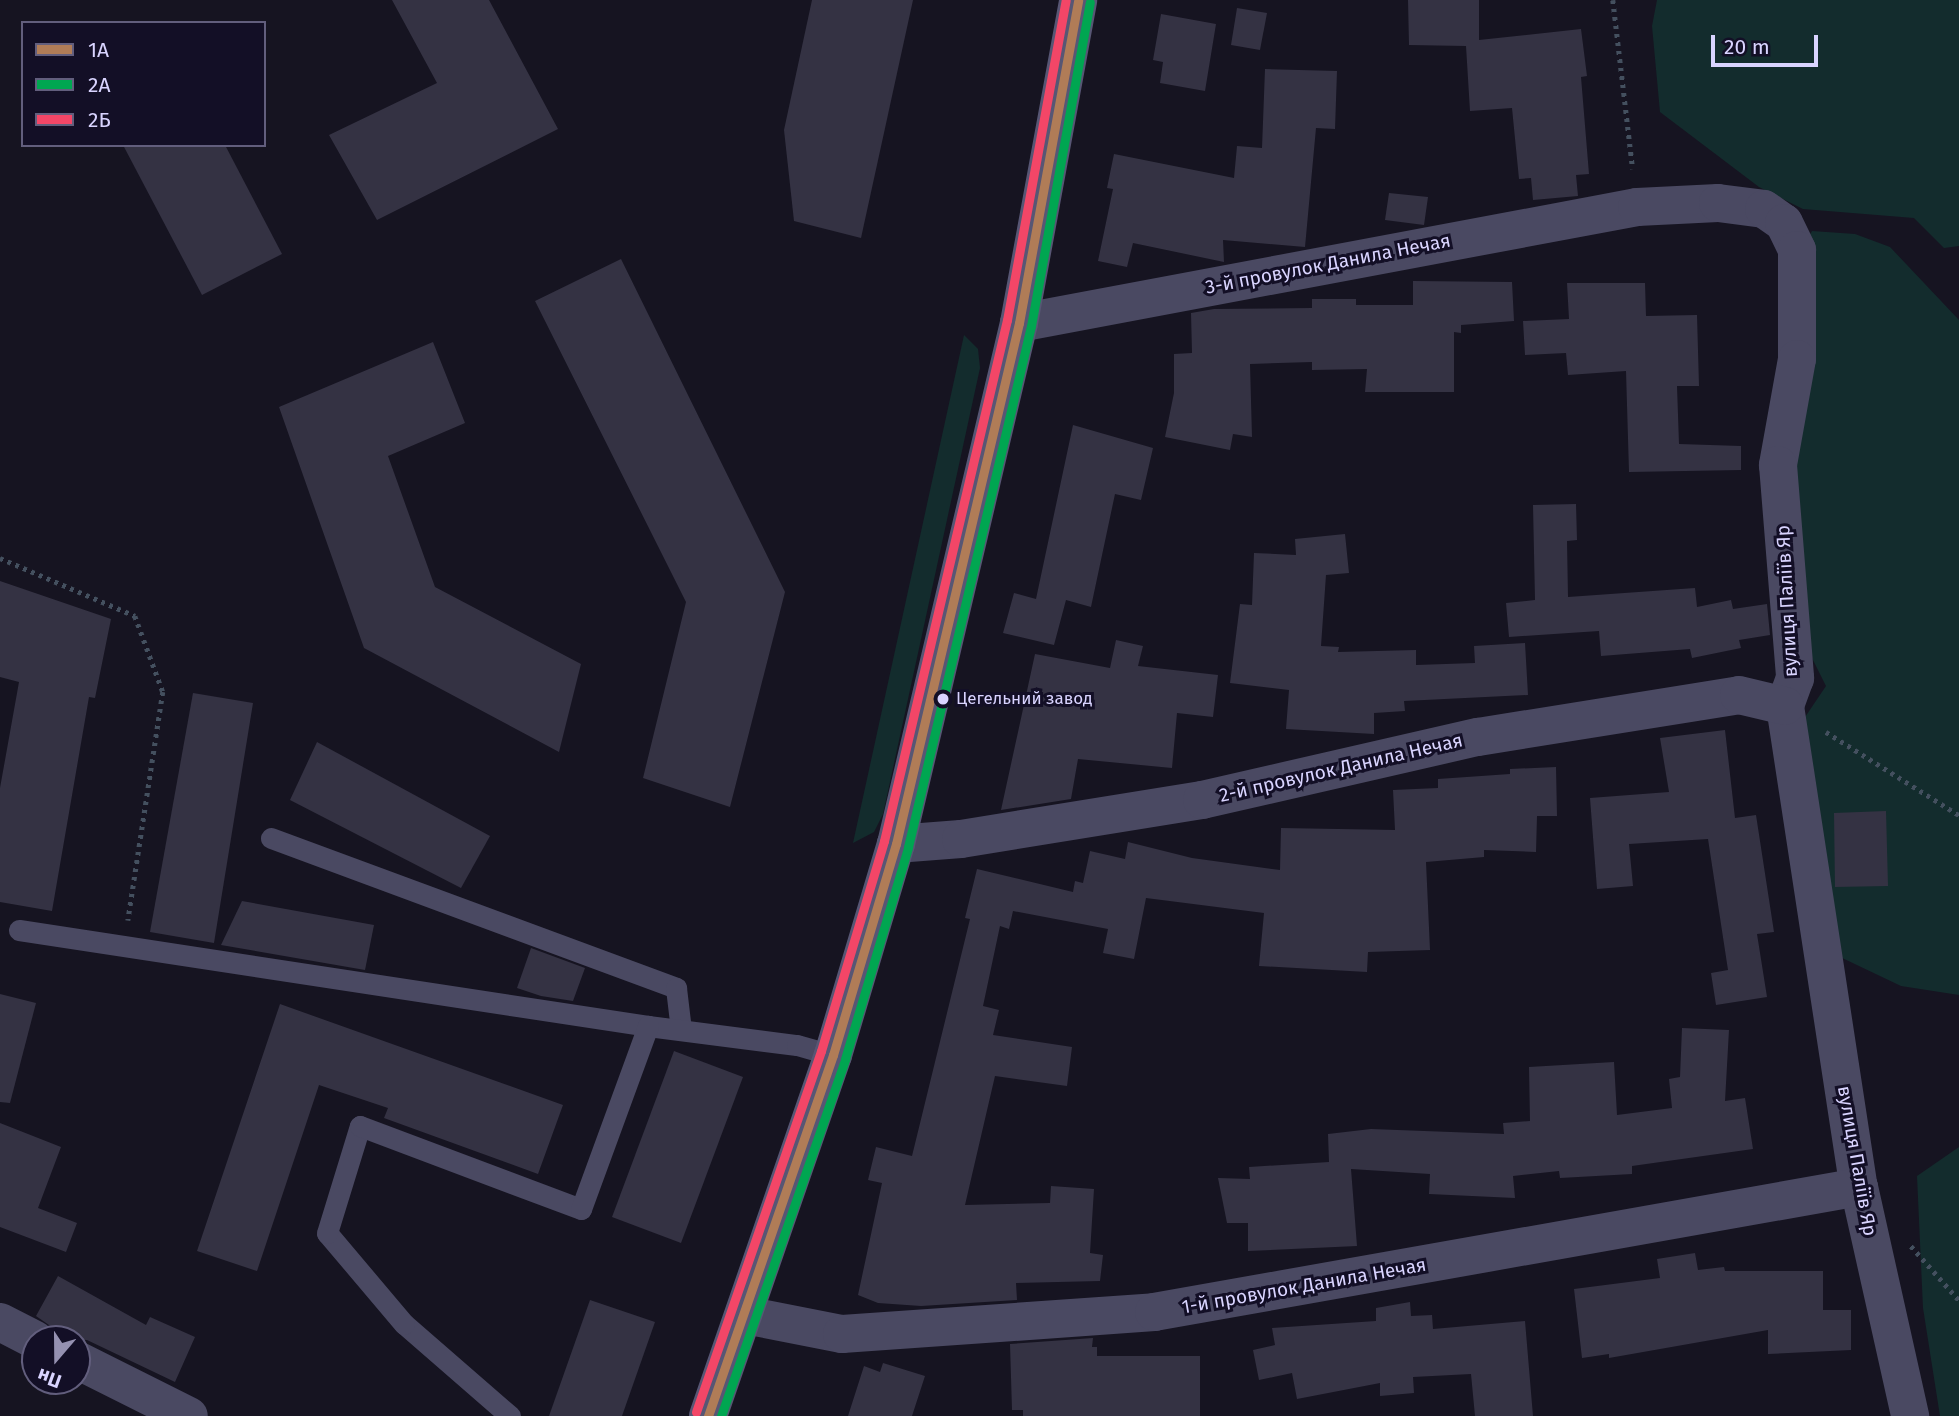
<!DOCTYPE html>
<html>
<head>
<meta charset="utf-8">
<style>
  body { margin:0 }
  #map { position:relative; width:1959px; height:1416px; overflow:hidden; background:#161421; font-family:"Fira Sans",sans-serif }
  div>[style] { position:absolute }
  [style*='--x'] { left:calc(var(--x)*1px); top:calc(var(--y)*1px); width:calc(var(--w)*1px); rotate:calc(var(--a)*1deg) }
  .green>* { inset:0; background:#132c2d }
  .building>* { inset:0; background:#343243 }
  .path>* { height:4.5px; margin-top:-2.25px; transform-origin:0; background:repeating-linear-gradient(90deg,#44505f 0 3.5px,transparent 0 8.5px) }
  .lane>* { height:21px; margin:-10.5px; padding:0 10.5px; transform-origin:10.5px; border-radius:10.5px; background:#4a4962 }
  .street>* { height:38px; margin:-19px; padding:0 19px; transform-origin:19px; border-radius:19px; background:#4a4962 }
  .secondary>* { height:38px; margin:-19px; padding:0 19px; transform-origin:19px; border-radius:19px; background:#575674 }
  .bus-1>* { height:9px; margin:-4.5px; padding:0 4.5px; transform-origin:4.5px; border-radius:4.5px; background:#b07c57 }
  .bus-2>* { height:9px; margin:-4.5px; padding:0 4.5px; transform-origin:4.5px; border-radius:4.5px; background:#00a651 }
  .bus-3>* { height:9px; margin:-4.5px; padding:0 4.5px; transform-origin:4.5px; border-radius:4.5px; background:#f34667 }
  .dots>* { width:19px; height:19px; translate:-50% -50%; box-sizing:border-box; border:4px solid #130f26; border-radius:50% }
  span { translate:-50% -50%; white-space:nowrap; text-align:center; line-height:1.15; -webkit-text-stroke:6px #130f26; paint-order:stroke }
  .bus-label { font-size:17px; color:#d9d4ff }
  .left { translate:0 -50%; text-align:left }
  .street-label { font-size:19px; color:#d9d4ff }
  .legend { position:absolute; left:21px; top:21px; width:245px; height:126px; box-sizing:border-box; background:#130f26; border:2px solid #625e7d; margin:0; padding:9px 12px; list-style:none; font-size:21px; color:#d9d4ff }
  .legend li { display:flex; align-items:center; gap:14px; height:35px }
  .legend b { width:35px; border:2px solid #625e7d }
  .north { position:absolute; left:21px; top:1325px; width:70px; height:70px; box-sizing:border-box; background:#130f26; border:2px solid #625e7d; border-radius:50%; rotate:200deg; font-size:19px; font-weight:700; line-height:28px; text-align:center; color:#d9d4ff }
  .north::after { content:''; display:block; margin:auto; width:24px; height:32px; background:#9591b1; clip-path:polygon(50% 0,100% 100%,50% 72%,0 100%) }
  .scale { position:absolute; left:1711px; top:35px; width:107px; height:32px; box-sizing:border-box; border:4px solid #d9d4ff; border-top:0; padding-left:9px; font-size:21px; line-height:24px; white-space:nowrap; color:#d9d4ff; -webkit-text-stroke:5px #130f26; paint-order:stroke }
</style>
</head>
<body>
<div id="map">
  <div class="green">
    <div style="clip-path:polygon(1657px 0,1959px 0,1959px 246px,1944px 248px,1914px 218px,1803px 209px,1759px 187px,1660px 112px,1652px 26px)"></div>
    <div style="clip-path:polygon(1812px 231px,1855px 234px,1890px 247px,1959px 320px,1959px 995px,1901px 986px,1838px 956px,1799px 726px,1826px 686px,1801px 636px,1784px 467px,1801px 250px)"></div>
    <div style="clip-path:polygon(964px 335px,978px 349px,980px 368px,883px 814px,874px 832px,853px 843px)"></div>
    <div style="clip-path:polygon(1959px 1147px,1959px 1416px,1940px 1416px,1923px 1308px,1917px 1176px)"></div>
  </div>
  <div class="building">
    <div style="clip-path:polygon(392px 0,489px 0,558px 129px,377px 220px,329px 135px,437px 83px)"></div>
    <div style="clip-path:polygon(812px 0,913px 0,861px 238px,794px 221px,784px 130px)"></div>
    <div style="clip-path:polygon(1408px 0,1479px 0,1479px 40px,1581px 29px,1587px 76px,1581px 77px,1589px 174px,1576px 175px,1578px 196px,1533px 200px,1531px 178px,1519px 179px,1512px 108px,1470px 111px,1466px 46px,1409px 45px)"></div>
    <div style="clip-path:polygon(1237px 8px,1267px 13px,1260px 50px,1231px 45px)"></div>
    <div style="clip-path:polygon(1161px 14px,1216px 24px,1205px 91px,1160px 83px,1163px 62px,1153px 60px)"></div>
    <div style="clip-path:polygon(1265px 69px,1337px 71px,1335px 129px,1316px 128px,1305px 247px,1223px 240px,1224px 262px,1133px 243px,1127px 267px,1098px 261px,1113px 189px,1107px 188px,1114px 154px,1234px 178px,1237px 146px,1262px 148px)"></div>
    <div style="clip-path:polygon(123px 145px,225px 145px,282px 254px,202px 295px)"></div>
    <div style="clip-path:polygon(1389px 193px,1428px 197px,1424px 225px,1385px 220px)"></div>
    <div style="clip-path:polygon(621px 259px,785px 592px,730px 807px,643px 778px,686px 602px,535px 301px)"></div>
    <div style="clip-path:polygon(1413px 281px,1512px 282px,1514px 321px,1461px 325px,1461px 333px,1454px 332px,1454px 392px,1365px 392px,1367px 369px,1312px 370px,1312px 362px,1250px 364px,1252px 437px,1233px 434px,1230px 450px,1165px 437px,1174px 393px,1174px 354px,1192px 353px,1191px 313px,1214px 309px,1312px 308px,1312px 299px,1356px 299px,1356px 305px,1413px 305px)"></div>
    <div style="clip-path:polygon(1567px 283px,1645px 283px,1646px 316px,1697px 315px,1699px 386px,1677px 386px,1679px 444px,1741px 446px,1741px 470px,1629px 472px,1626px 371px,1568px 375px,1566px 353px,1525px 355px,1523px 321px,1569px 319px)"></div>
    <div style="clip-path:polygon(433px 342px,465px 423px,388px 456px,435px 587px,581px 664px,559px 752px,364px 648px,279px 407px)"></div>
    <div style="clip-path:polygon(1073px 425px,1153px 448px,1141px 500px,1115px 494px,1091px 607px,1066px 600px,1054px 645px,1003px 633px,1014px 593px,1036px 599px)"></div>
    <div style="clip-path:polygon(1576px 504px,1577px 540px,1567px 541px,1568px 597px,1695px 588px,1697px 607px,1731px 600px,1733px 609px,1767px 604px,1770px 635px,1739px 640px,1741px 648px,1692px 658px,1690px 649px,1601px 656px,1599px 631px,1509px 637px,1506px 603px,1535px 600px,1533px 505px)"></div>
    <div style="clip-path:polygon(1345px 534px,1349px 573px,1326px 575px,1321px 646px,1339px 647px,1338px 652px,1416px 650px,1416px 665px,1475px 663px,1474px 646px,1525px 643px,1528px 695px,1404px 701px,1405px 711px,1374px 713px,1374px 734px,1286px 729px,1289px 690px,1230px 683px,1240px 604px,1252px 605px,1254px 553px,1296px 555px,1295px 539px)"></div>
    <div style="clip-path:polygon(0 581px,111px 619px,95px 698px,89px 697px,52px 911px,0 902px,0 788px,19px 682px,0 677px)"></div>
    <div style="clip-path:polygon(1116px 640px,1143px 646px,1138px 666px,1218px 675px,1213px 717px,1177px 713px,1172px 768px,1078px 759px,1071px 799px,1001px 810px,1035px 654px,1110px 668px)"></div>
    <div style="clip-path:polygon(193px 693px,253px 703px,214px 943px,150px 932px)"></div>
    <div style="clip-path:polygon(1725px 730px,1735px 818px,1756px 815px,1774px 932px,1757px 934px,1767px 997px,1716px 1005px,1711px 973px,1728px 970px,1708px 839px,1629px 844px,1633px 886px,1597px 889px,1590px 798px,1669px 792px,1660px 738px)"></div>
    <div style="clip-path:polygon(317px 742px,490px 836px,461px 888px,290px 800px)"></div>
    <div style="clip-path:polygon(1556px 767px,1557px 816px,1537px 816px,1536px 852px,1484px 850px,1484px 857px,1426px 862px,1430px 950px,1368px 952px,1367px 972px,1259px 966px,1264px 913px,1146px 898px,1134px 959px,1103px 953px,1108px 929px,1013px 911px,1009px 929px,1000px 926px,983px 1006px,999px 1010px,993px 1035px,1072px 1047px,1067px 1086px,995px 1076px,965px 1205px,1050px 1203px,1051px 1186px,1094px 1189px,1090px 1253px,1103px 1255px,1100px 1281px,1016px 1283px,1017px 1300px,921px 1306px,878px 1303px,858px 1295px,882px 1183px,868px 1180px,876px 1147px,912px 1156px,970px 919px,965px 918px,977px 869px,1073px 892px,1075px 881px,1083px 883px,1090px 851px,1125px 859px,1128px 842px,1192px 858px,1280px 870px,1281px 828px,1395px 830px,1393px 790px,1438px 788px,1438px 779px,1510px 774px,1510px 769px)"></div>
    <div style="clip-path:polygon(1886px 811px,1888px 886px,1835px 887px,1834px 813px)"></div>
    <div style="clip-path:polygon(242px 901px,374px 925px,365px 970px,221px 945px)"></div>
    <div style="clip-path:polygon(531px 948px,585px 968px,573px 1001px,541px 996px,517px 988px)"></div>
    <div style="clip-path:polygon(0 994px,36px 1003px,10px 1103px,0 1102px)"></div>
    <div style="clip-path:polygon(280px 1004px,563px 1105px,538px 1174px,384px 1118px,388px 1108px,319px 1085px,257px 1271px,197px 1251px)"></div>
    <div style="clip-path:polygon(1682px 1028px,1729px 1030px,1725px 1101px,1745px 1098px,1753px 1149px,1632px 1166px,1632px 1174px,1560px 1178px,1559px 1171px,1513px 1176px,1515px 1198px,1429px 1194px,1430px 1174px,1351px 1169px,1357px 1246px,1248px 1251px,1248px 1223px,1227px 1223px,1218px 1178px,1250px 1179px,1249px 1167px,1329px 1162px,1328px 1134px,1371px 1129px,1504px 1134px,1503px 1123px,1530px 1121px,1529px 1067px,1614px 1062px,1617px 1115px,1672px 1108px,1669px 1079px,1680px 1077px)"></div>
    <div style="clip-path:polygon(674px 1051px,743px 1077px,681px 1243px,612px 1217px)"></div>
    <div style="clip-path:polygon(0 1123px,61px 1147px,38px 1208px,77px 1223px,66px 1252px,0 1227px)"></div>
    <div style="clip-path:polygon(1695px 1253px,1698px 1270px,1724px 1267px,1725px 1271px,1823px 1271px,1823px 1310px,1851px 1310px,1851px 1350px,1768px 1354px,1768px 1330px,1609px 1358px,1609px 1354px,1582px 1358px,1574px 1289px,1660px 1278px,1657px 1259px)"></div>
    <div style="clip-path:polygon(58px 1276px,146px 1325px,150px 1317px,195px 1337px,175px 1382px,87px 1340px,69px 1339px,36px 1316px)"></div>
    <div style="clip-path:polygon(590px 1300px,655px 1322px,622px 1416px,549px 1416px)"></div>
    <div style="clip-path:polygon(1410px 1302px,1411px 1316px,1432px 1315px,1433px 1329px,1525px 1321px,1533px 1416px,1475px 1416px,1471px 1374px,1413px 1377px,1414px 1393px,1380px 1396px,1380px 1383px,1297px 1399px,1292px 1373px,1259px 1380px,1253px 1350px,1275px 1345px,1272px 1328px,1376px 1321px,1376px 1308px)"></div>
    <div style="clip-path:polygon(1093px 1338px,1092px 1347px,1097px 1347px,1097px 1356px,1200px 1356px,1200px 1416px,1023px 1416px,1023px 1410px,1012px 1410px,1010px 1344px)"></div>
    <div style="clip-path:polygon(883px 1363px,925px 1376px,912px 1416px,848px 1416px,864px 1366px,880px 1372px)"></div>
  </div>
  <div class="path">
    <div style="--x:1613;--y:0;--w:170;--a:83.3"></div>
    <div style="--x:0;--y:558;--w:147;--a:23.2"></div>
    <div style="--x:135;--y:616;--w:81;--a:69.8"></div>
    <div style="--x:163;--y:692;--w:231;--a:98.7"></div>
    <div style="--x:1826;--y:732;--w:157;--a:32"></div>
    <div style="--x:1911;--y:1246;--w:72;--a:48.4"></div>
  </div>
  <div class="lane">
    <div style="--x:271;--y:838;--w:432;--a:20.3"></div>
    <div style="--x:676;--y:988;--w:42;--a:83.2"></div>
    <div style="--x:19;--y:930;--w:636;--a:8.68"></div>
    <div style="--x:648;--y:1026;--w:150;--a:7.3"></div>
    <div style="--x:797;--y:1045;--w:37;--a:16"></div>
    <div style="--x:510;--y:1416;--w:140;--a:-139"></div>
    <div style="--x:404;--y:1324;--w:119;--a:-130.2"></div>
    <div style="--x:327;--y:1233;--w:112;--a:-72.9"></div>
    <div style="--x:360;--y:1126;--w:236;--a:20.6"></div>
    <div style="--x:581;--y:1209;--w:195;--a:-69.9"></div>
  </div>
  <div class="street">
    <div style="--x:1019;--y:323;--w:629;--a:-10.63"></div>
    <div style="--x:1637;--y:207;--w:81;--a:-2.8"></div>
    <div style="--x:1718;--y:203;--w:46;--a:7.4"></div>
    <div style="--x:1764;--y:209;--w:24;--a:35"></div>
    <div style="--x:1784;--y:223;--w:30;--a:64"></div>
    <div style="--x:1797;--y:250;--w:109;--a:90"></div>
    <div style="--x:1797;--y:359;--w:108;--a:100.2"></div>
    <div style="--x:1778;--y:465;--w:214;--a:85.4"></div>
    <div style="--x:1795;--y:678;--w:30;--a:110"></div>
    <div style="--x:1785;--y:706;--w:487;--a:81.3"></div>
    <div style="--x:1859;--y:1187;--w:235;--a:77.4"></div>
    <div style="--x:896;--y:844;--w:65;--a:-4.4"></div>
    <div style="--x:961;--y:839;--w:244;--a:-9.2"></div>
    <div style="--x:1202;--y:800;--w:283;--a:-12.9"></div>
    <div style="--x:1478;--y:737;--w:264;--a:-9.1"></div>
    <div style="--x:1739;--y:695;--w:47;--a:13.4"></div>
    <div style="--x:745;--y:1315;--w:99;--a:11.1"></div>
    <div style="--x:842;--y:1334;--w:313;--a:-4"></div>
    <div style="--x:1154;--y:1312;--w:716;--a:-10.05"></div>
    <div style="--x:0;--y:1322;--w:39;--a:27"></div>
    <div style="--x:77;--y:1360;--w:125;--a:26.6"></div>
  </div>
  <div class="secondary">
    <div style="--x:708;--y:1416;--w:382;--a:-70.9"></div>
    <div style="--x:833;--y:1055;--w:220;--a:-73.4"></div>
    <div style="--x:896;--y:844;--w:535;--a:-76.72"></div>
    <div style="--x:1019;--y:323;--w:328;--a:-79.6"></div>
  </div>
  <div class="bus-1">
    <div style="--x:708;--y:1416;--w:382;--a:-70.9"></div>
    <div style="--x:833;--y:1055;--w:220;--a:-73.4"></div>
    <div style="--x:896;--y:844;--w:535;--a:-76.72"></div>
    <div style="--x:1019;--y:323;--w:328;--a:-79.6"></div>
  </div>
  <div class="bus-2">
    <div style="--x:721;--y:1416;--w:378;--a:-70.8"></div>
    <div style="--x:845;--y:1059;--w:221;--a:-73.4"></div>
    <div style="--x:908;--y:847;--w:535;--a:-76.72"></div>
    <div style="--x:1031;--y:326;--w:329;--a:-79.7"></div>
  </div>
  <div class="bus-3">
    <div style="--x:696;--y:1412;--w:382;--a:-70.9"></div>
    <div style="--x:821;--y:1051;--w:219;--a:-73.3"></div>
    <div style="--x:884;--y:841;--w:535;--a:-76.72"></div>
    <div style="--x:1007;--y:320;--w:325;--a:-79.6"></div>
  </div>
  <div class="dots">
    <div style="left:943px;top:699px;background:#d9d4ff"></div>
  </div>
  <div class="bus-label">
    <span class="left" style="left:956px;top:699px">Цегельний завод</span>
  </div>
  <div class="street-label">
    <span style="left:1328px;top:264px;rotate:-11deg">3-й провулок Данила Нечая</span>
    <span style="left:1787px;top:601px;rotate:-93deg">вулиця Паліїв Яр</span>
    <span style="left:1341px;top:768px;rotate:-13deg">2-й провулок Данила Нечая</span>
    <span style="left:1857px;top:1161px;rotate:80deg">вулиця Паліїв Яр</span>
    <span style="left:1304px;top:1286px;rotate:-10deg">1-й провулок Данила Нечая</span>
  </div>
  <ul class="legend">
  <li><b style="height:9px;background:#b07c57"></b>1А</li>
  <li><b style="height:9px;background:#00a651"></b>2А</li>
  <li><b style="height:9px;background:#f34667"></b>2Б</li>
  </ul>
  <div class="north">Пн</div>
  <div class="scale">20 m</div>
</div>
</body>
</html>
